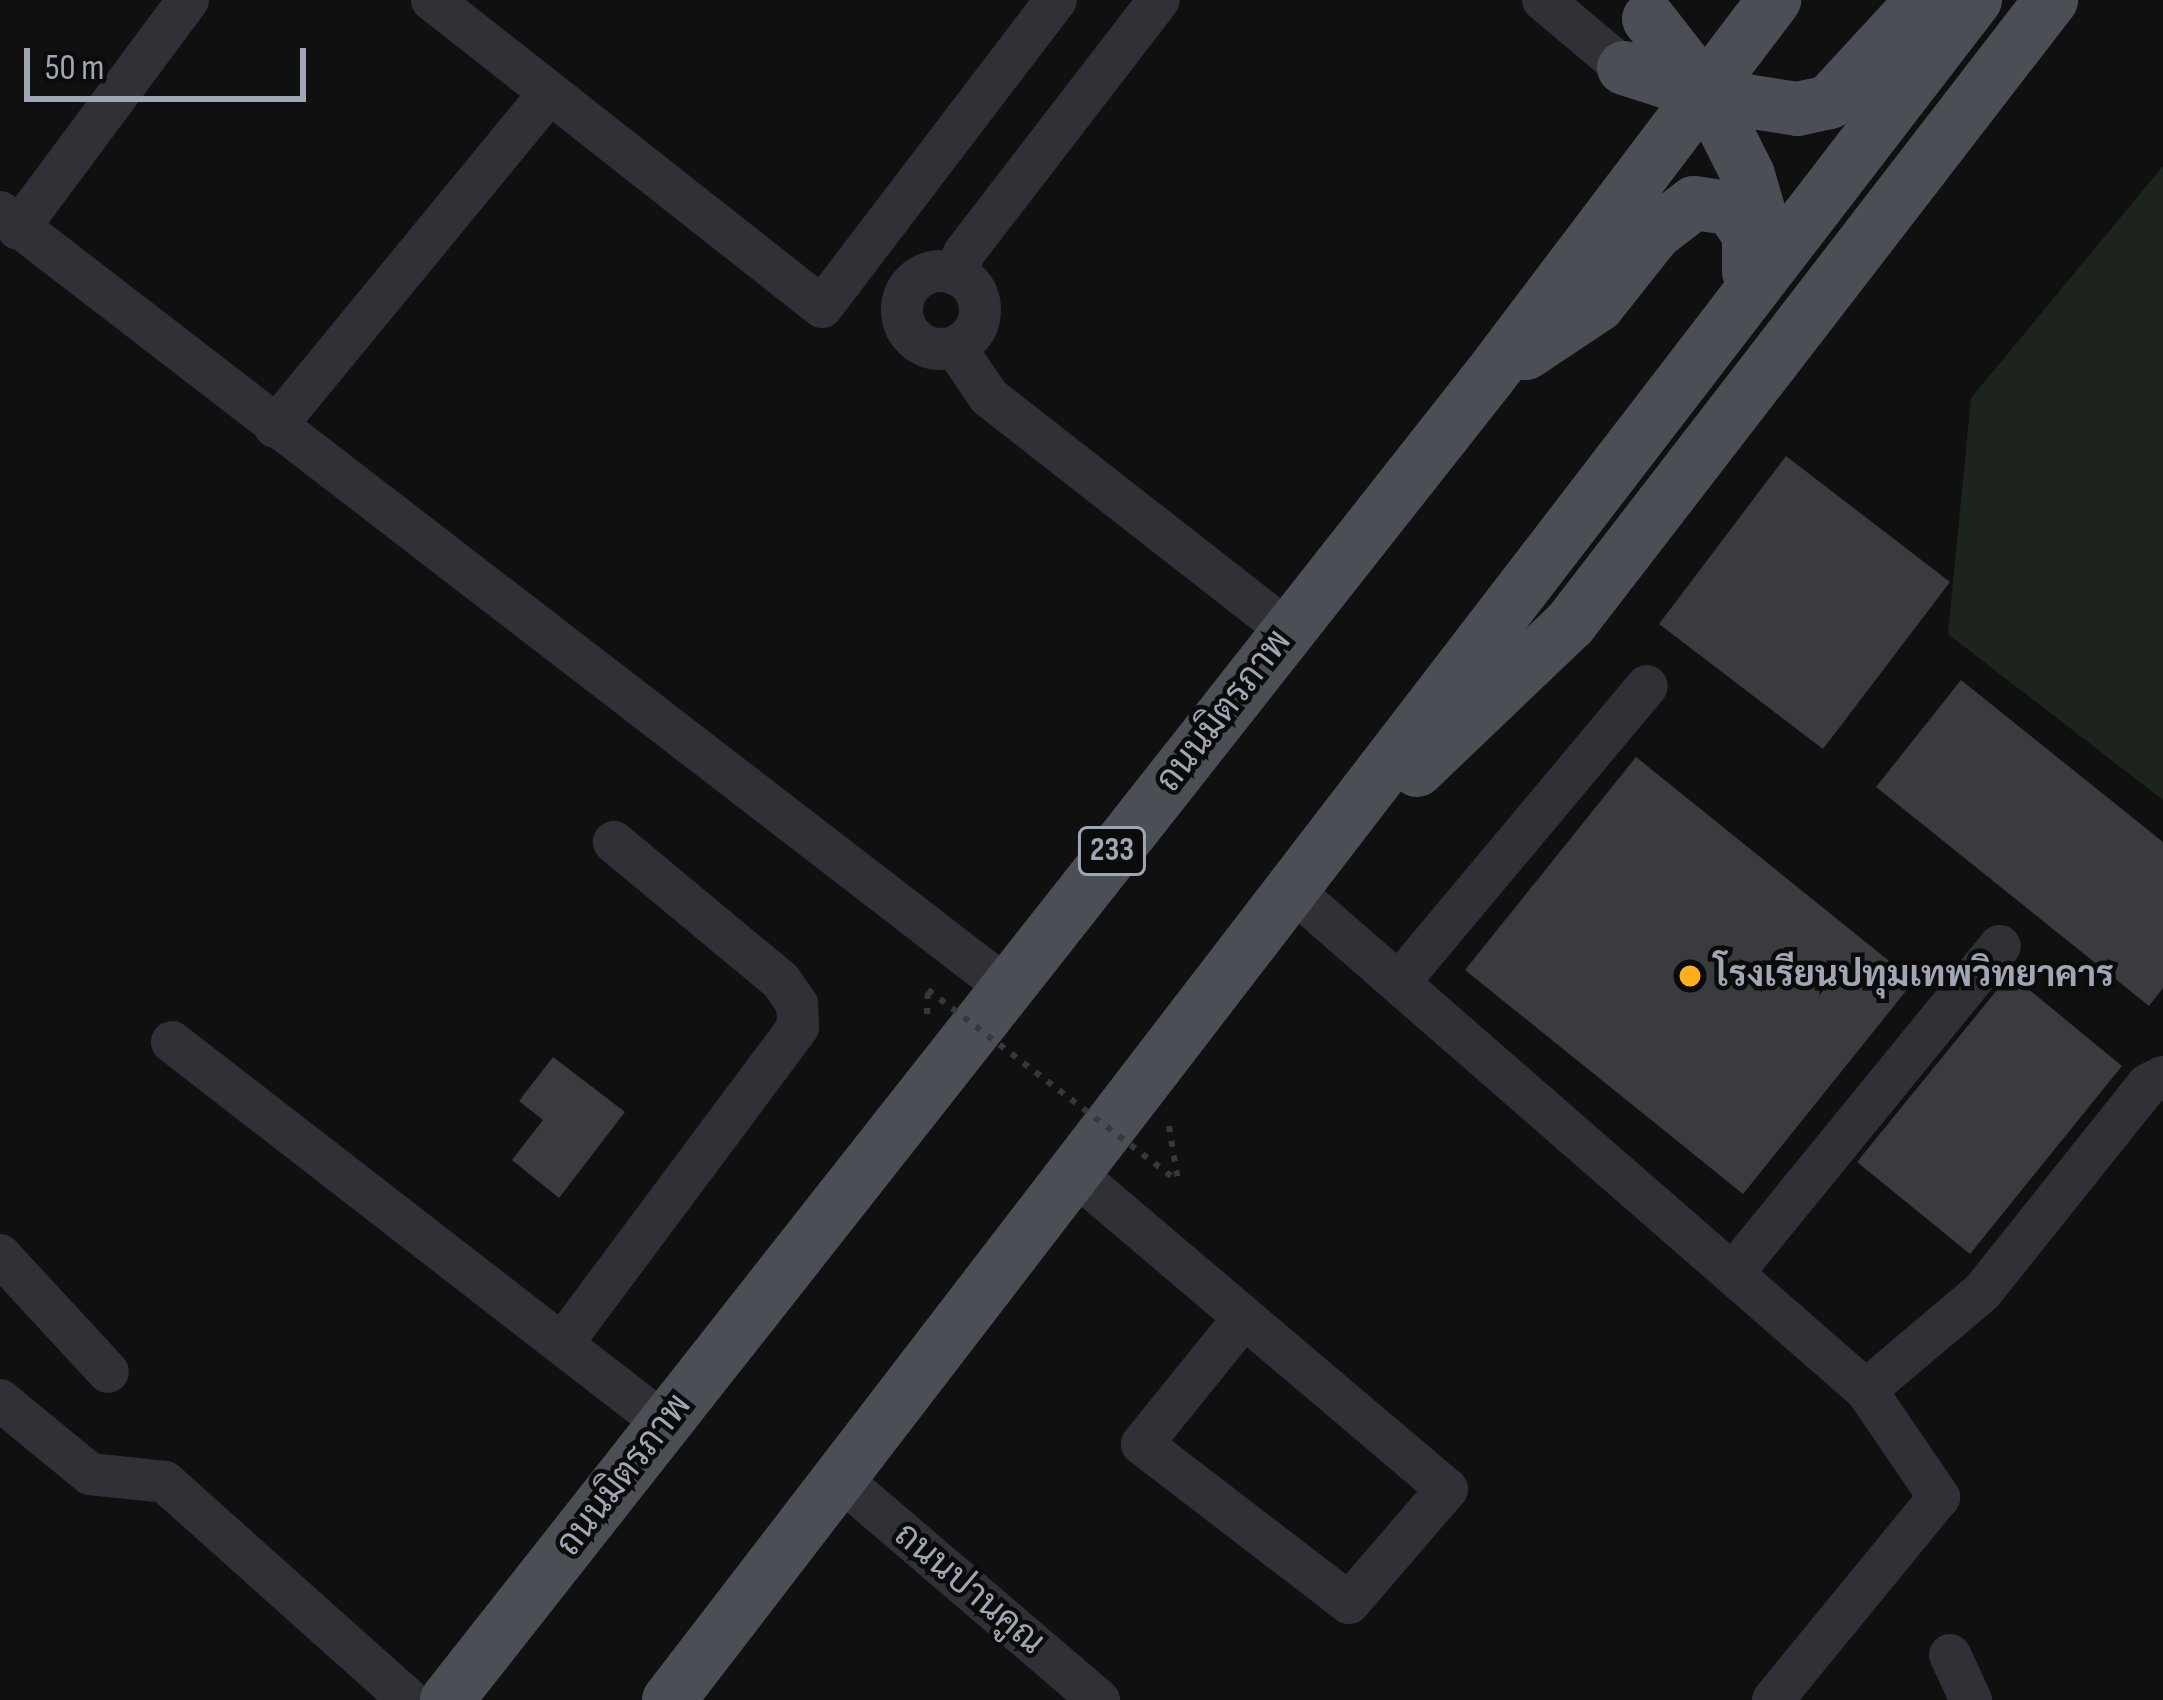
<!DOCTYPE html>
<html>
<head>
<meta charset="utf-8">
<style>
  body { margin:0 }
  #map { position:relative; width:2163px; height:1700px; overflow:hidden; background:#101011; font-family:"Sofia Sans Condensed",Sarabun,sans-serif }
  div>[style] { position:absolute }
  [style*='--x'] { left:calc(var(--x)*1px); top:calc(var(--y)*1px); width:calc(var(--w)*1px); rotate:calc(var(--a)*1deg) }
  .green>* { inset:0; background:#1c241d }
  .building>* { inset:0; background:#3a3b3f }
  .path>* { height:6px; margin-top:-3px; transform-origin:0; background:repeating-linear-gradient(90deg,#36383e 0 6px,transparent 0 15px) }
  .minor>* { height:42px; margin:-21px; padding:0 21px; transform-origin:21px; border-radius:21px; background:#303137 }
  .minor>.ring { margin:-21px; padding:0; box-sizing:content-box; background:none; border:42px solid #303137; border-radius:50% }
  .major>* { height:54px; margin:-27px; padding:0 27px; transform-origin:27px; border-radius:27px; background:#4c4e56 }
  .path-bridge>* { height:6px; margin-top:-3px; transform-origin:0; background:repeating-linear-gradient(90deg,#36383e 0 6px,transparent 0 15px) }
  .dots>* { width:33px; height:33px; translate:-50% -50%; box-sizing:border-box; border:6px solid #0b0b0c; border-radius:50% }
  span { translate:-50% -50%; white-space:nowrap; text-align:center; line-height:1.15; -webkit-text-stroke:9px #0b0b0c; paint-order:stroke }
  .shield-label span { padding:3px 9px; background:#0b0b0c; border:3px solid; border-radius:9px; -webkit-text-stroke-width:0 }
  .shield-label { font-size:33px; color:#a0a6b4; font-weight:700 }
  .street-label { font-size:36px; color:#a0a6b4 }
  .poi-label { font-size:36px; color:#a0a6b4; font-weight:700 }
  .left { translate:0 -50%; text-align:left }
  .scale { position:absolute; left:24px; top:48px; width:282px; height:54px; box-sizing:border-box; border:6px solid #a0a6b4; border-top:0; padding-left:15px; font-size:36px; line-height:42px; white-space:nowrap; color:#a0a6b4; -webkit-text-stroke:9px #0b0b0c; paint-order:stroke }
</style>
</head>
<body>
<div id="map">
  <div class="green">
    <div style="clip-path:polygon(2163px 166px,2163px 800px,1948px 634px,1971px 398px)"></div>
  </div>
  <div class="building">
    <div style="clip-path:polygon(1786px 456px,1950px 582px,1823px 749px,1659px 624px)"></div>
    <div style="clip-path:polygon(1961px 680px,2163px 842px,2163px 988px,2149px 1006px,1876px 787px)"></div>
    <div style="clip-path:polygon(1636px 757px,1914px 981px,1743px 1194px,1465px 970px)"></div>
    <div style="clip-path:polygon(2010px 974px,2122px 1066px,1970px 1254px,1857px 1162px)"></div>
    <div style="clip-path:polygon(553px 1057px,625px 1112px,559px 1198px,512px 1160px,543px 1120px,519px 1101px)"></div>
  </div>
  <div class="path">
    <div style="--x:927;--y:1014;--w:24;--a:-88"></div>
    <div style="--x:1169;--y:1126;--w:56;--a:80.7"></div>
  </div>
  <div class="minor">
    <div style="--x:432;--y:0;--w:496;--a:38.2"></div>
    <div style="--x:822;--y:307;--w:386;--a:-52.7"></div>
    <div style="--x:1543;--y:0;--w:106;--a:40"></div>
    <div style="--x:0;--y:212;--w:1270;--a:37.61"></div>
    <div style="--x:18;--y:229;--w:285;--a:-53.4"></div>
    <div class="ring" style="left:902px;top:271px;width:36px;height:36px"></div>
    <div style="--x:957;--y:275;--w:23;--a:-72"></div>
    <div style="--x:964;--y:253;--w:319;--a:-52.4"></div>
    <div style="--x:955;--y:347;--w:60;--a:55.8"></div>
    <div style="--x:989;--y:397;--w:380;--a:38"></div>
    <div style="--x:275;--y:427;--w:430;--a:-50.6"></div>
    <div style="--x:1292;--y:890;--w:761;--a:41.06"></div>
    <div style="--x:1866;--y:1390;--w:130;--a:55.7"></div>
    <div style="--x:1939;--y:1497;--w:262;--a:129.3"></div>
    <div style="--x:1401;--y:980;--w:383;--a:-50.1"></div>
    <div style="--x:172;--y:1042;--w:624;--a:37.77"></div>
    <div style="--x:1074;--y:1173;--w:489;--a:40.3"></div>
    <div style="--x:1447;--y:1489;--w:150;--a:130.7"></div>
    <div style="--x:1349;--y:1603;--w:261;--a:-142.5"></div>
    <div style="--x:1142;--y:1444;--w:161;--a:-51.1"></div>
    <div style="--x:0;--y:1255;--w:159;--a:47.3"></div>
    <div style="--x:1733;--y:1273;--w:422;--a:-50.8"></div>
    <div style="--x:562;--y:1344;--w:395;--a:-53.3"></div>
    <div style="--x:798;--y:1027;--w:23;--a:-92"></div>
    <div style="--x:797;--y:1004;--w:29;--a:-125"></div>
    <div style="--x:780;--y:980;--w:216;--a:-140.3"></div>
    <div style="--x:1866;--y:1390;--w:152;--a:-40.2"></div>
    <div style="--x:1982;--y:1292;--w:265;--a:-51.4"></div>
    <div style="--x:2147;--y:1085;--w:18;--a:-27"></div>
    <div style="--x:0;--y:1400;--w:117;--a:39.4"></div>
    <div style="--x:90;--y:1474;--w:75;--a:6.1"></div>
    <div style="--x:165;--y:1482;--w:327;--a:41.8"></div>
    <div style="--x:839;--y:1478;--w:342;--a:40.5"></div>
    <div style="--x:1950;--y:1655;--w:50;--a:65"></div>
  </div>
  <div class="major">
    <div style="--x:1649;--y:19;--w:96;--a:52.2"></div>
    <div style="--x:1708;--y:95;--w:89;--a:63.4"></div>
    <div style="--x:1748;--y:175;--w:43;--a:73.7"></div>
    <div style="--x:1760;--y:216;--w:27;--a:100"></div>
    <div style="--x:1624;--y:68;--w:88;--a:17.8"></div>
    <div style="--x:1708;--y:95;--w:90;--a:8.9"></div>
    <div style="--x:1797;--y:109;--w:33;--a:-12"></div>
    <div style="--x:1829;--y:102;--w:139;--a:-47.3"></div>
    <div style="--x:1526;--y:353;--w:87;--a:-33.7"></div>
    <div style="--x:1598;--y:305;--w:92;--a:-51.6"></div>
    <div style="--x:1655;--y:233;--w:49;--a:-37.6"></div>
    <div style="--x:1694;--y:203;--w:37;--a:8"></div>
    <div style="--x:1731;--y:208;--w:32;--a:56"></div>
    <div style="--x:1749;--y:235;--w:37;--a:90"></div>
    <div style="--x:1417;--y:770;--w:211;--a:-43.7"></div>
    <div style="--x:1570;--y:624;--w:788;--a:-52.37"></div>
    <div style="--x:447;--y:1700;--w:1684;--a:-51.78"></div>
    <div style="--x:1489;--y:377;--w:473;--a:-52.9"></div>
    <div style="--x:669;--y:1700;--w:2144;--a:-52.47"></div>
  </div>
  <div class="path-bridge">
    <div style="--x:928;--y:990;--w:315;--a:37.4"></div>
  </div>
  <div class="dots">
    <div style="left:1690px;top:976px;background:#ffb01a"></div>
  </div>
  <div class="shield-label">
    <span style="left:1112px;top:851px">233</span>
  </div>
  <div class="street-label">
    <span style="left:1224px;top:711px;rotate:-52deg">ถนนมิตรภาพ</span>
    <span style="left:624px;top:1475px;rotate:-52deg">ถนนมิตรภาพ</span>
    <span style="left:969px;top:1589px;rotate:40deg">ถนนปานคูณ</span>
  </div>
  <div class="poi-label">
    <span class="left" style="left:1714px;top:976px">โรงเรียนปทุมเทพวิทยาคาร</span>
  </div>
  <div class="scale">50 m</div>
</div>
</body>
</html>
